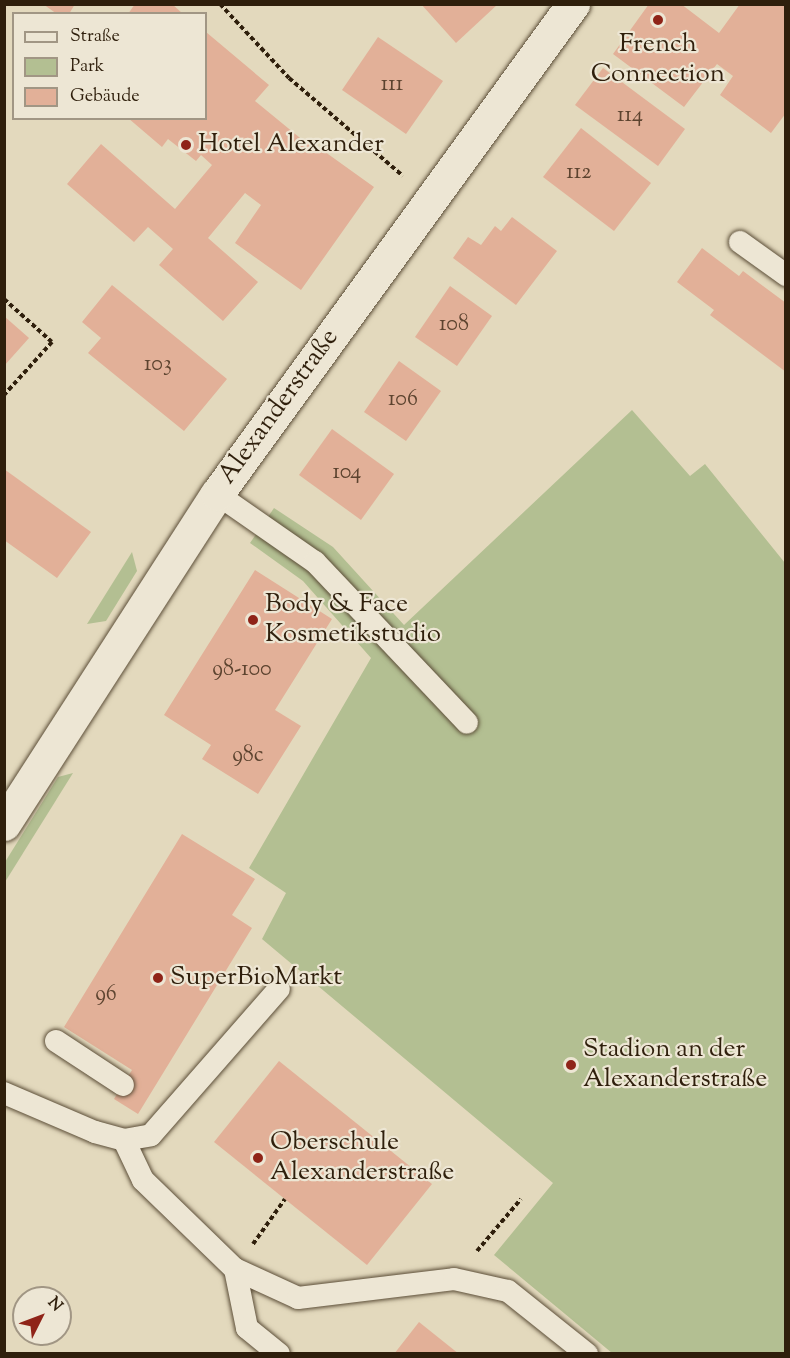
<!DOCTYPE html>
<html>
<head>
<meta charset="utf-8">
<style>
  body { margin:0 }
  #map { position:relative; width:790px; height:1358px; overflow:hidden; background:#e3d9bd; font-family:"Sorts Mill Goudy",serif }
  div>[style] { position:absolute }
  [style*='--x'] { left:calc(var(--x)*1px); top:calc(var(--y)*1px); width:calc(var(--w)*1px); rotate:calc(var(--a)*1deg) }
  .green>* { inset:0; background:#b3bf92 }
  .building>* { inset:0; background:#e2b098 }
  .path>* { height:4px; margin-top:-2px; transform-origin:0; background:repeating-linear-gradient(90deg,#2f1f0c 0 4.5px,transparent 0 7.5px) }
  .roads { filter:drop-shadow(0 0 2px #5c4e38) drop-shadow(0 0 2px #5c4e38) }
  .service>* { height:22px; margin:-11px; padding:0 11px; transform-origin:11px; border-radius:11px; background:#ede6d4 }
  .tertiary>* { height:33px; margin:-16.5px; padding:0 16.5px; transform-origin:16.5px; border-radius:16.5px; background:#ede6d4 }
  .dots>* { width:16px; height:16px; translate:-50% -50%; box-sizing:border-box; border:3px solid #ede6d4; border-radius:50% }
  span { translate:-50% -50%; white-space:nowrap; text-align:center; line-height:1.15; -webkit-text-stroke:4.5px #ede6d4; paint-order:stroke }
  .number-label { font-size:22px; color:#5c432f }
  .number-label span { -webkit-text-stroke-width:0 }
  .poi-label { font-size:26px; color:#2f1f0c }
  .left { translate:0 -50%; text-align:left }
  .street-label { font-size:26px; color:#2f1f0c }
  .frame { position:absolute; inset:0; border:6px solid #2f1f0c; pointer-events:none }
  .legend { position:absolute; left:12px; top:12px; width:195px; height:108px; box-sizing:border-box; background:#ede6d4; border:2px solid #a19684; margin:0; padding:8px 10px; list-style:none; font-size:18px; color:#2f1f0c }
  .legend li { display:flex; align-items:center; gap:12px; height:30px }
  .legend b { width:30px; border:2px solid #a19684 }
  .north { position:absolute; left:12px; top:1286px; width:60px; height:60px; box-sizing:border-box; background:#ede6d4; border:2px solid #a19684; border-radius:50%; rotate:48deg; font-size:16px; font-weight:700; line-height:24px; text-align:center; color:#2f1f0c }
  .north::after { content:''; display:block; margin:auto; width:21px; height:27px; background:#8f2418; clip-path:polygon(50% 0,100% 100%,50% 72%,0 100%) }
</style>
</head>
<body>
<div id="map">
  <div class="green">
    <div style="clip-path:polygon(632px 410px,690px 476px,705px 464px,785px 563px,785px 1353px,612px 1353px,494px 1255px,553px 1183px,262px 939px,286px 893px,249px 868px,371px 658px,303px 581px,250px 543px,274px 508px,333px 547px,404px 625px)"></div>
    <div style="clip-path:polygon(132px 552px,137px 571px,106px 621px,87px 624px)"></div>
    <div style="clip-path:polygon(73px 773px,5px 882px,5px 862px,58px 777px)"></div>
  </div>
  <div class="building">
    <div style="clip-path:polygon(43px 4px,75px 4px,69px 14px,57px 14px)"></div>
    <div style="clip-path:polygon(135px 4px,172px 4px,183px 14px,128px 14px)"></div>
    <div style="clip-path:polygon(421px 4px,498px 4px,456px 43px)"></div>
    <div style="clip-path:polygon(649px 4px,681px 4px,719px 33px,740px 4px,786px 4px,786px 113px,771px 133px,720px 95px,733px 76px,717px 64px,684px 107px,613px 54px)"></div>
    <div style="clip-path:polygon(206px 32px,269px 85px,255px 101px,305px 142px,307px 139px,374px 187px,301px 290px,235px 243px,261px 205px,245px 193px,208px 238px,258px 282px,223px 321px,159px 265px,173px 249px,148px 227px,134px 242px,67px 184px,101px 144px,175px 209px,212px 165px,201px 155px,196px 161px,168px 139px,162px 147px,128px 118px,206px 118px)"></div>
    <div style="clip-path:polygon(378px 37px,443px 81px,406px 134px,342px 90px)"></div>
    <div style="clip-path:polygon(603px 68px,685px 129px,658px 166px,575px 105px)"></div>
    <div style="clip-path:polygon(581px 128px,651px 183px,614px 231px,543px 177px)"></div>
    <div style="clip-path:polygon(512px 217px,557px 251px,516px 305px,453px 258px,468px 237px,481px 245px,495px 226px,501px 231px)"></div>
    <div style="clip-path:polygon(702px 248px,739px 276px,743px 271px,786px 303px,786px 372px,710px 315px,714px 310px,677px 282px)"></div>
    <div style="clip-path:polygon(112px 285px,227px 379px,184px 431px,88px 353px,101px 338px,82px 322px)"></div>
    <div style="clip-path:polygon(450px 286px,492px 316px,457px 366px,415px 337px)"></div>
    <div style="clip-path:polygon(4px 316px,29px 338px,4px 366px)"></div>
    <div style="clip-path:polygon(399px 361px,441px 391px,406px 441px,364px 412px)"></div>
    <div style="clip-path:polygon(332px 429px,394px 474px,361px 520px,299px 475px)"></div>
    <div style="clip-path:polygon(4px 469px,91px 532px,57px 578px,4px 540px)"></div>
    <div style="clip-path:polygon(255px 570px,332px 619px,275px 710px,301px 726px,258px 794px,202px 759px,211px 745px,164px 715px)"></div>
    <div style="clip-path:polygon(182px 834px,255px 879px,232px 915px,252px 928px,138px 1114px,114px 1099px,132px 1070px,64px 1027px)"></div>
    <div style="clip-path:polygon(279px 1061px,432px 1184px,367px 1265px,214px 1142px)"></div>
    <div style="clip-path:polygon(419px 1322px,459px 1354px,394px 1354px)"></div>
  </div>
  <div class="path">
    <div style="--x:220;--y:4;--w:101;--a:47"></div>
    <div style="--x:289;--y:78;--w:150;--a:40.7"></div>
    <div style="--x:4;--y:299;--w:64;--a:41.9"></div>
    <div style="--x:52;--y:342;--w:72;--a:132.2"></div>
    <div style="--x:253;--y:1244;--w:55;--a:-54.6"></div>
    <div style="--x:477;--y:1251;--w:68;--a:-49.8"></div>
  </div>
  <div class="roads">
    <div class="service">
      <div style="--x:740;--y:242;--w:57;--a:35.7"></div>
      <div style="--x:217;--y:494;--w:119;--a:34.8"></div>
      <div style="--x:315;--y:562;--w:221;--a:46.6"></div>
      <div style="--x:56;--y:1041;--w:80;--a:33.3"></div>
      <div style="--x:4;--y:1093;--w:99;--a:23.2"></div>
      <div style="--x:95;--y:1132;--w:30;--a:15"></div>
      <div style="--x:124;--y:1140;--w:27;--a:-10"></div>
      <div style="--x:151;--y:1135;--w:194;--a:-48.8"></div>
      <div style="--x:124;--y:1140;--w:44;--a:64.6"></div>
      <div style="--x:143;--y:1180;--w:128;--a:44.1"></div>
      <div style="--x:235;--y:1269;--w:69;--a:24.7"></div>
      <div style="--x:298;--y:1298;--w:157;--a:-6.9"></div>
      <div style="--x:454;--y:1279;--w:55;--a:12.5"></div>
      <div style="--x:508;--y:1291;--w:101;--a:38.6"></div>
      <div style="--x:235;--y:1269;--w:60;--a:78.5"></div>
      <div style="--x:247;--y:1328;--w:41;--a:39.1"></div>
    </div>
    <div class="tertiary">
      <div style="--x:4;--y:824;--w:393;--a:-57.2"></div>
      <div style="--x:217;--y:494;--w:606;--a:-54"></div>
    </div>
  </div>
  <div class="dots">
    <div style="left:658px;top:20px;background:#8f2418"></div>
    <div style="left:186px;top:145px;background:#8f2418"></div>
    <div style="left:253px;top:620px;background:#8f2418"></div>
    <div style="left:158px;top:978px;background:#8f2418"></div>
    <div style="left:571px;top:1065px;background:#8f2418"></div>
    <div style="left:258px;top:1158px;background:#8f2418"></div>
  </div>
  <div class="number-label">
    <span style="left:392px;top:86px">111</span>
    <span style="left:630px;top:117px">114</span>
    <span style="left:579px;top:174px">112</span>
    <span style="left:454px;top:326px">108</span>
    <span style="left:158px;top:366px">103</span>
    <span style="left:403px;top:401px">106</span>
    <span style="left:347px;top:474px">104</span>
    <span style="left:242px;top:671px">98-100</span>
    <span style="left:248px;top:757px">98c</span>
    <span style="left:106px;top:996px">96</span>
  </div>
  <div class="poi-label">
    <span style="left:658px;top:60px">French<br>Connection</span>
    <span class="left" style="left:198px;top:145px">Hotel Alexander</span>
    <span class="left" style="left:265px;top:620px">Body &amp; Face<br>Kosmetikstudio</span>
    <span class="left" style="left:170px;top:978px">SuperBioMarkt</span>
    <span class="left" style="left:583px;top:1065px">Stadion an der<br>Alexanderstraße</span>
    <span class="left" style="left:270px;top:1158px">Oberschule<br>Alexanderstraße</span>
  </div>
  <div class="street-label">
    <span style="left:279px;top:407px;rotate:-54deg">Alexanderstraße</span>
  </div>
  <div class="frame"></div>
  <ul class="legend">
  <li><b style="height:8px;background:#ede6d4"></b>Straße</li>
  <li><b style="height:16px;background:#b3bf92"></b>Park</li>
  <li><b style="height:16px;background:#e2b098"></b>Gebäude</li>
  </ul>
  <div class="north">N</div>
</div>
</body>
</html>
